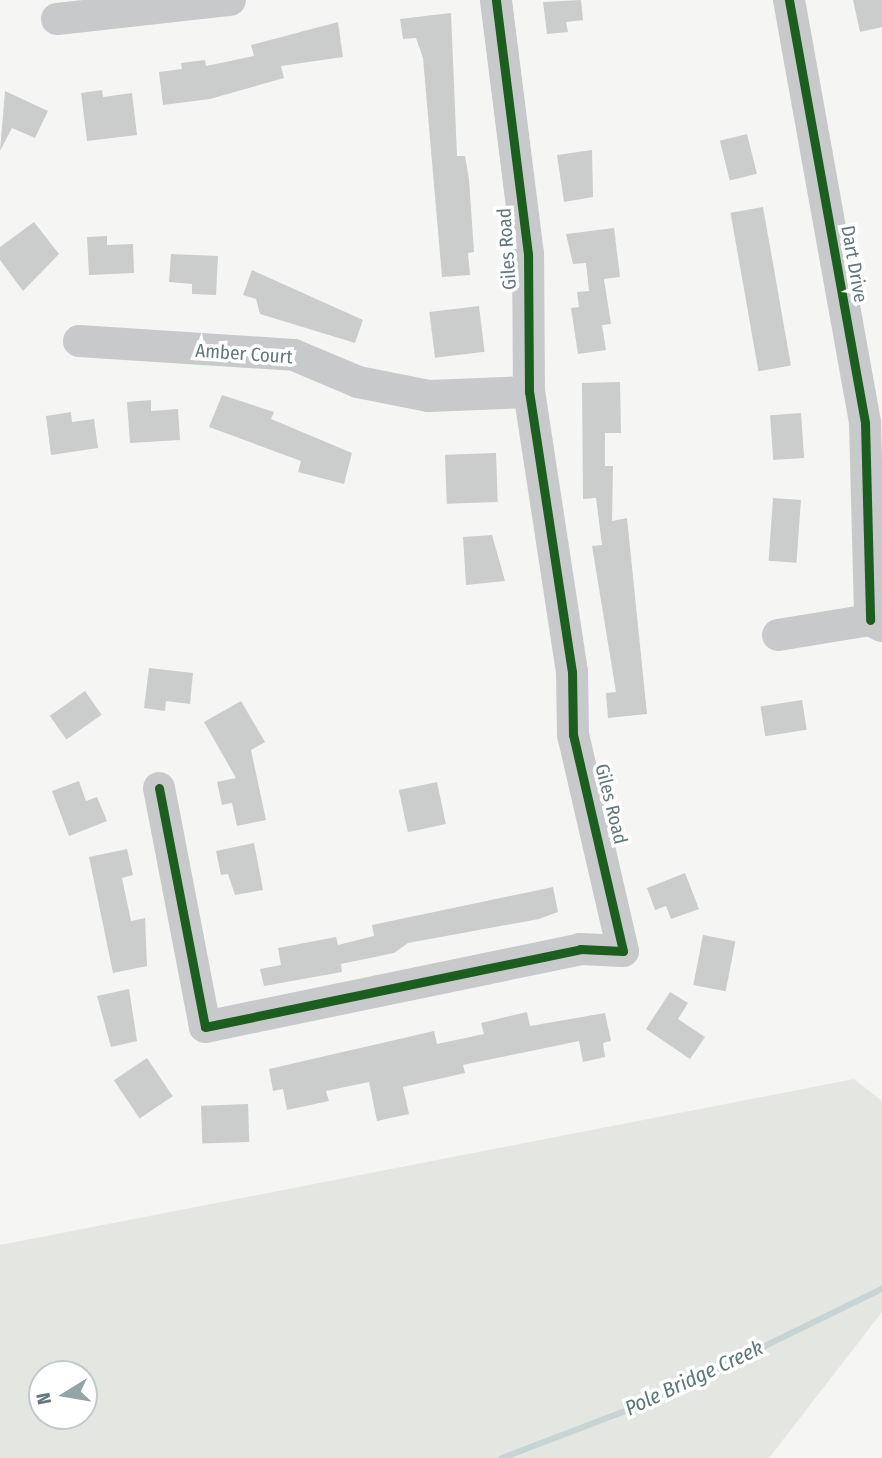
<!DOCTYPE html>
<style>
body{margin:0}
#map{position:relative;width:882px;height:1458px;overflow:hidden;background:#f5f5f4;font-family:"Fira Sans Condensed",sans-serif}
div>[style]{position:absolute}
.green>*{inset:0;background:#e4e7e1}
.stream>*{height:6px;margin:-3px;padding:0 3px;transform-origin:3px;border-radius:3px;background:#c8d3d4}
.building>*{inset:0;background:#cbcdcd;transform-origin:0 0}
.minor>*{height:32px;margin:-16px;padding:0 16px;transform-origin:16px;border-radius:16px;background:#c7c9ca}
.cycleway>*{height:9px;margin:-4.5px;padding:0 4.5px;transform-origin:4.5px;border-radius:4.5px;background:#1b5e20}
span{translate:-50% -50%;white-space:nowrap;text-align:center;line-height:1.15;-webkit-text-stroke:7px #fff;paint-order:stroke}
.street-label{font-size:19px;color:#62787d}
.water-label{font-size:21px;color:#5c7778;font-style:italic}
.north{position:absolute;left:28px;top:1360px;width:70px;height:70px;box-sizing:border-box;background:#fff;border:2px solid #c0c9cb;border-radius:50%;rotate:259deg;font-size:19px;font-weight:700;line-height:28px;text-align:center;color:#62787d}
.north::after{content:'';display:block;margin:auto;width:24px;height:32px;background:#95a4a7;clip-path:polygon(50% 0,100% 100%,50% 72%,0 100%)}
</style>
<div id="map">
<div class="green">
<i style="clip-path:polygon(evenodd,854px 1079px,882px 1101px,882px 1312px,769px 1458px,0 1458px,0 1245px,854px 1079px,42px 1374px,84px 1374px,84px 1416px,42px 1416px,42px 1374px)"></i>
</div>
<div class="stream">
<i style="left:502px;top:1458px;width:163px;rotate:-20.9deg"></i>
<i style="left:654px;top:1400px;width:254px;rotate:-26deg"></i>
</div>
<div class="building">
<i style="clip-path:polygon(581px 0,583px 20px,566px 22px,568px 32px,547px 34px,543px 2px)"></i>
<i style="clip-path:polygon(853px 0,882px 0,882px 27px,860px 32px)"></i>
<i style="clip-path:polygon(451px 13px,457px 156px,465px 156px,469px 179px,474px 252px,468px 253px,470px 275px,442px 277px,423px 58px,416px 38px,403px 39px,400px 19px)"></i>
<i style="clip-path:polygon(338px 22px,343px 57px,281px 66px,284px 78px,210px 99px,163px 105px,159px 72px,182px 69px,181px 63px,205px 60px,206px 66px,254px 56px,251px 45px)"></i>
<i style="clip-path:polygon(102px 90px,103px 97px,132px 93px,137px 135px,87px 141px,81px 93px)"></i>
<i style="clip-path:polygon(5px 91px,48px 111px,35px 138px,12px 128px,0 151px)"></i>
<i style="left:747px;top:134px;width:41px;height:28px;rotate:76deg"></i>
<i style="clip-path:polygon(592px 150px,593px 197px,564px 202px,557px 155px)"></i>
<i style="left:763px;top:207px;width:161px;height:33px;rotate:80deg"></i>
<i style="clip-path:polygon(34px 222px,59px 254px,23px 291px,0 260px,0 247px)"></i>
<i style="clip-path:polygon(614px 228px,620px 277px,604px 279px,611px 324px,602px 325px,606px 350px,578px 354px,571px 308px,579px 307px,577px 292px,589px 291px,586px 263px,573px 264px,566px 234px)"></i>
<i style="clip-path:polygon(107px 236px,107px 245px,133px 244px,134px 273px,89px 275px,87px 237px)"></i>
<i style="clip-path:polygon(171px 254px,218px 256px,216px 295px,192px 294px,192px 284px,169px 282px)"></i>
<i style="clip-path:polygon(252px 270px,363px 320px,355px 343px,260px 314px,256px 299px,243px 295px)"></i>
<i style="left:479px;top:306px;width:46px;height:50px;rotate:83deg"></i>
<i style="clip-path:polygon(620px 382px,621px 433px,605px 433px,605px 466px,613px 466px,612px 521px,627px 518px,647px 714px,608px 718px,606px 693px,616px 692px,592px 546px,602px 545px,596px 498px,583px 499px,582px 383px)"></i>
<i style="clip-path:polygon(222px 395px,274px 412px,271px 419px,352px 453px,344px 484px,298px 472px,301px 461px,209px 427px)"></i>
<i style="clip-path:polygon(151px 400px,151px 411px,178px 409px,180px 440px,130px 443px,127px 402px)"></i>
<i style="clip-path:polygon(71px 412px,72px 422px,94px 419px,98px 448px,51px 455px,46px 416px)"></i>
<i style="left:801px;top:413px;width:45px;height:31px;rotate:86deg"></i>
<i style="left:496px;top:453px;width:49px;height:51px;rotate:88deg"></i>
<i style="left:773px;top:498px;width:28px;height:63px;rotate:4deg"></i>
<i style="clip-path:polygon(492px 535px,505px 581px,466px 585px,463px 537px)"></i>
<i style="clip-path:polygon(149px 668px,193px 673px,190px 704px,166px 701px,165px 711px,144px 708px)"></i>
<i style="left:85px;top:691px;width:29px;height:43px;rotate:55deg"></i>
<i style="left:802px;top:700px;width:30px;height:42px;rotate:81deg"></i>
<i style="clip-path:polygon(241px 701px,265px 742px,251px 750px,266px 820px,237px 826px,232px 803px,222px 805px,217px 782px,236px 778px,204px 722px)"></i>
<i style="clip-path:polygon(79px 781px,86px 801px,97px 797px,107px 821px,69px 836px,52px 791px)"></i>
<i style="left:437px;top:782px;width:43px;height:39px;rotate:78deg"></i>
<i style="clip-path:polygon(254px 843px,263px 890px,235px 895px,228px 874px,221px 875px,216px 851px)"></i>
<i style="clip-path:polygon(127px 849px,133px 875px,122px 878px,131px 921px,145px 918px,147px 966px,113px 973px,89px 857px)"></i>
<i style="clip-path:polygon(685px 873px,699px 909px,671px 919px,666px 906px,655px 910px,647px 888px)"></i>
<i style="clip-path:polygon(553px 887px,558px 912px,539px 919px,408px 943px,394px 953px,341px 964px,342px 972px,264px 986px,260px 969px,281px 965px,278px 948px,336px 937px,338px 945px,374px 936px,372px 925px)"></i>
<i style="left:703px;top:935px;width:33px;height:51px;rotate:11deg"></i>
<i style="clip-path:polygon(129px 989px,137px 1041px,111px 1047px,97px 996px)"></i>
<i style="clip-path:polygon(670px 992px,688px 1003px,678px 1019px,705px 1037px,690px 1059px,646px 1029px)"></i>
<i style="clip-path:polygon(527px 1012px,530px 1026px,605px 1013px,611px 1041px,603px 1043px,605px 1057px,583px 1062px,579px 1041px,463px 1065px,465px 1073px,403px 1087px,409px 1114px,377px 1121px,369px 1082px,326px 1091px,329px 1101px,287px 1110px,283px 1089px,273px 1091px,269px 1069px,434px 1031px,437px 1044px,484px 1034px,481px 1023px)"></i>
<i style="left:147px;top:1058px;width:46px;height:40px;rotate:56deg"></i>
<i style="left:248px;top:1104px;width:38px;height:47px;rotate:88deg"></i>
</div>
<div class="minor">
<i style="left:789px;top:0;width:430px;rotate:79.8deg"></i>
<i style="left:865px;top:423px;width:197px;rotate:88.5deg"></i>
<i style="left:57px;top:19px;width:174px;rotate:-6.3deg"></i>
<i style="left:79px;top:341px;width:215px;rotate:3.7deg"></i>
<i style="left:294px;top:355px;width:69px;rotate:22.9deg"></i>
<i style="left:358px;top:382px;width:72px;rotate:11.2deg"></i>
<i style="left:429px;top:396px;width:100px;rotate:-2.3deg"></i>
<i style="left:778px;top:635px;width:93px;rotate:-9.3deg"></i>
<i style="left:870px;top:620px;width:13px;rotate:27deg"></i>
<i style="left:159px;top:788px;width:243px;rotate:79.1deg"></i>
<i style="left:205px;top:1027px;width:383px;rotate:-11.7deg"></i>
<i style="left:580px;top:949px;width:43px;rotate:2.7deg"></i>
<i style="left:623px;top:951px;width:222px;rotate:-103deg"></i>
<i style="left:573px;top:735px;width:63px;rotate:-90.9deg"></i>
<i style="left:572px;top:672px;width:283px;rotate:-98.7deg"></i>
<i style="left:529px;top:392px;width:138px;rotate:-90.4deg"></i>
<i style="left:528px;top:254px;width:256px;rotate:-97.2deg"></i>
</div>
<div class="cycleway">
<i style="left:789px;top:0;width:430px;rotate:79.8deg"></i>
<i style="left:865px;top:423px;width:197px;rotate:88.5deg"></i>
<i style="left:159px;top:788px;width:243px;rotate:79.1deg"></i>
<i style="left:205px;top:1027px;width:383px;rotate:-11.7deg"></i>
<i style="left:580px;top:949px;width:43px;rotate:2.7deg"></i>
<i style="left:623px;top:951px;width:222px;rotate:-103deg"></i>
<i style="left:573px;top:735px;width:63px;rotate:-90.9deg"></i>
<i style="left:572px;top:672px;width:283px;rotate:-98.7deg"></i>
<i style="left:529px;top:392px;width:138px;rotate:-90.4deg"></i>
<i style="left:528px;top:254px;width:256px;rotate:-97.2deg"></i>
</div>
<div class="street-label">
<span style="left:507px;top:249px;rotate:-94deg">Giles Road</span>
<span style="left:854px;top:264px;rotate:80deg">Dart Drive</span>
<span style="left:244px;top:354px;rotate:4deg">Amber Court</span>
<span style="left:611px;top:804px;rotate:76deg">Giles Road</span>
</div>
<div class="water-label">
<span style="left:694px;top:1378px;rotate:-25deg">Pole Bridge Creek</span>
</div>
<div class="north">N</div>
</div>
